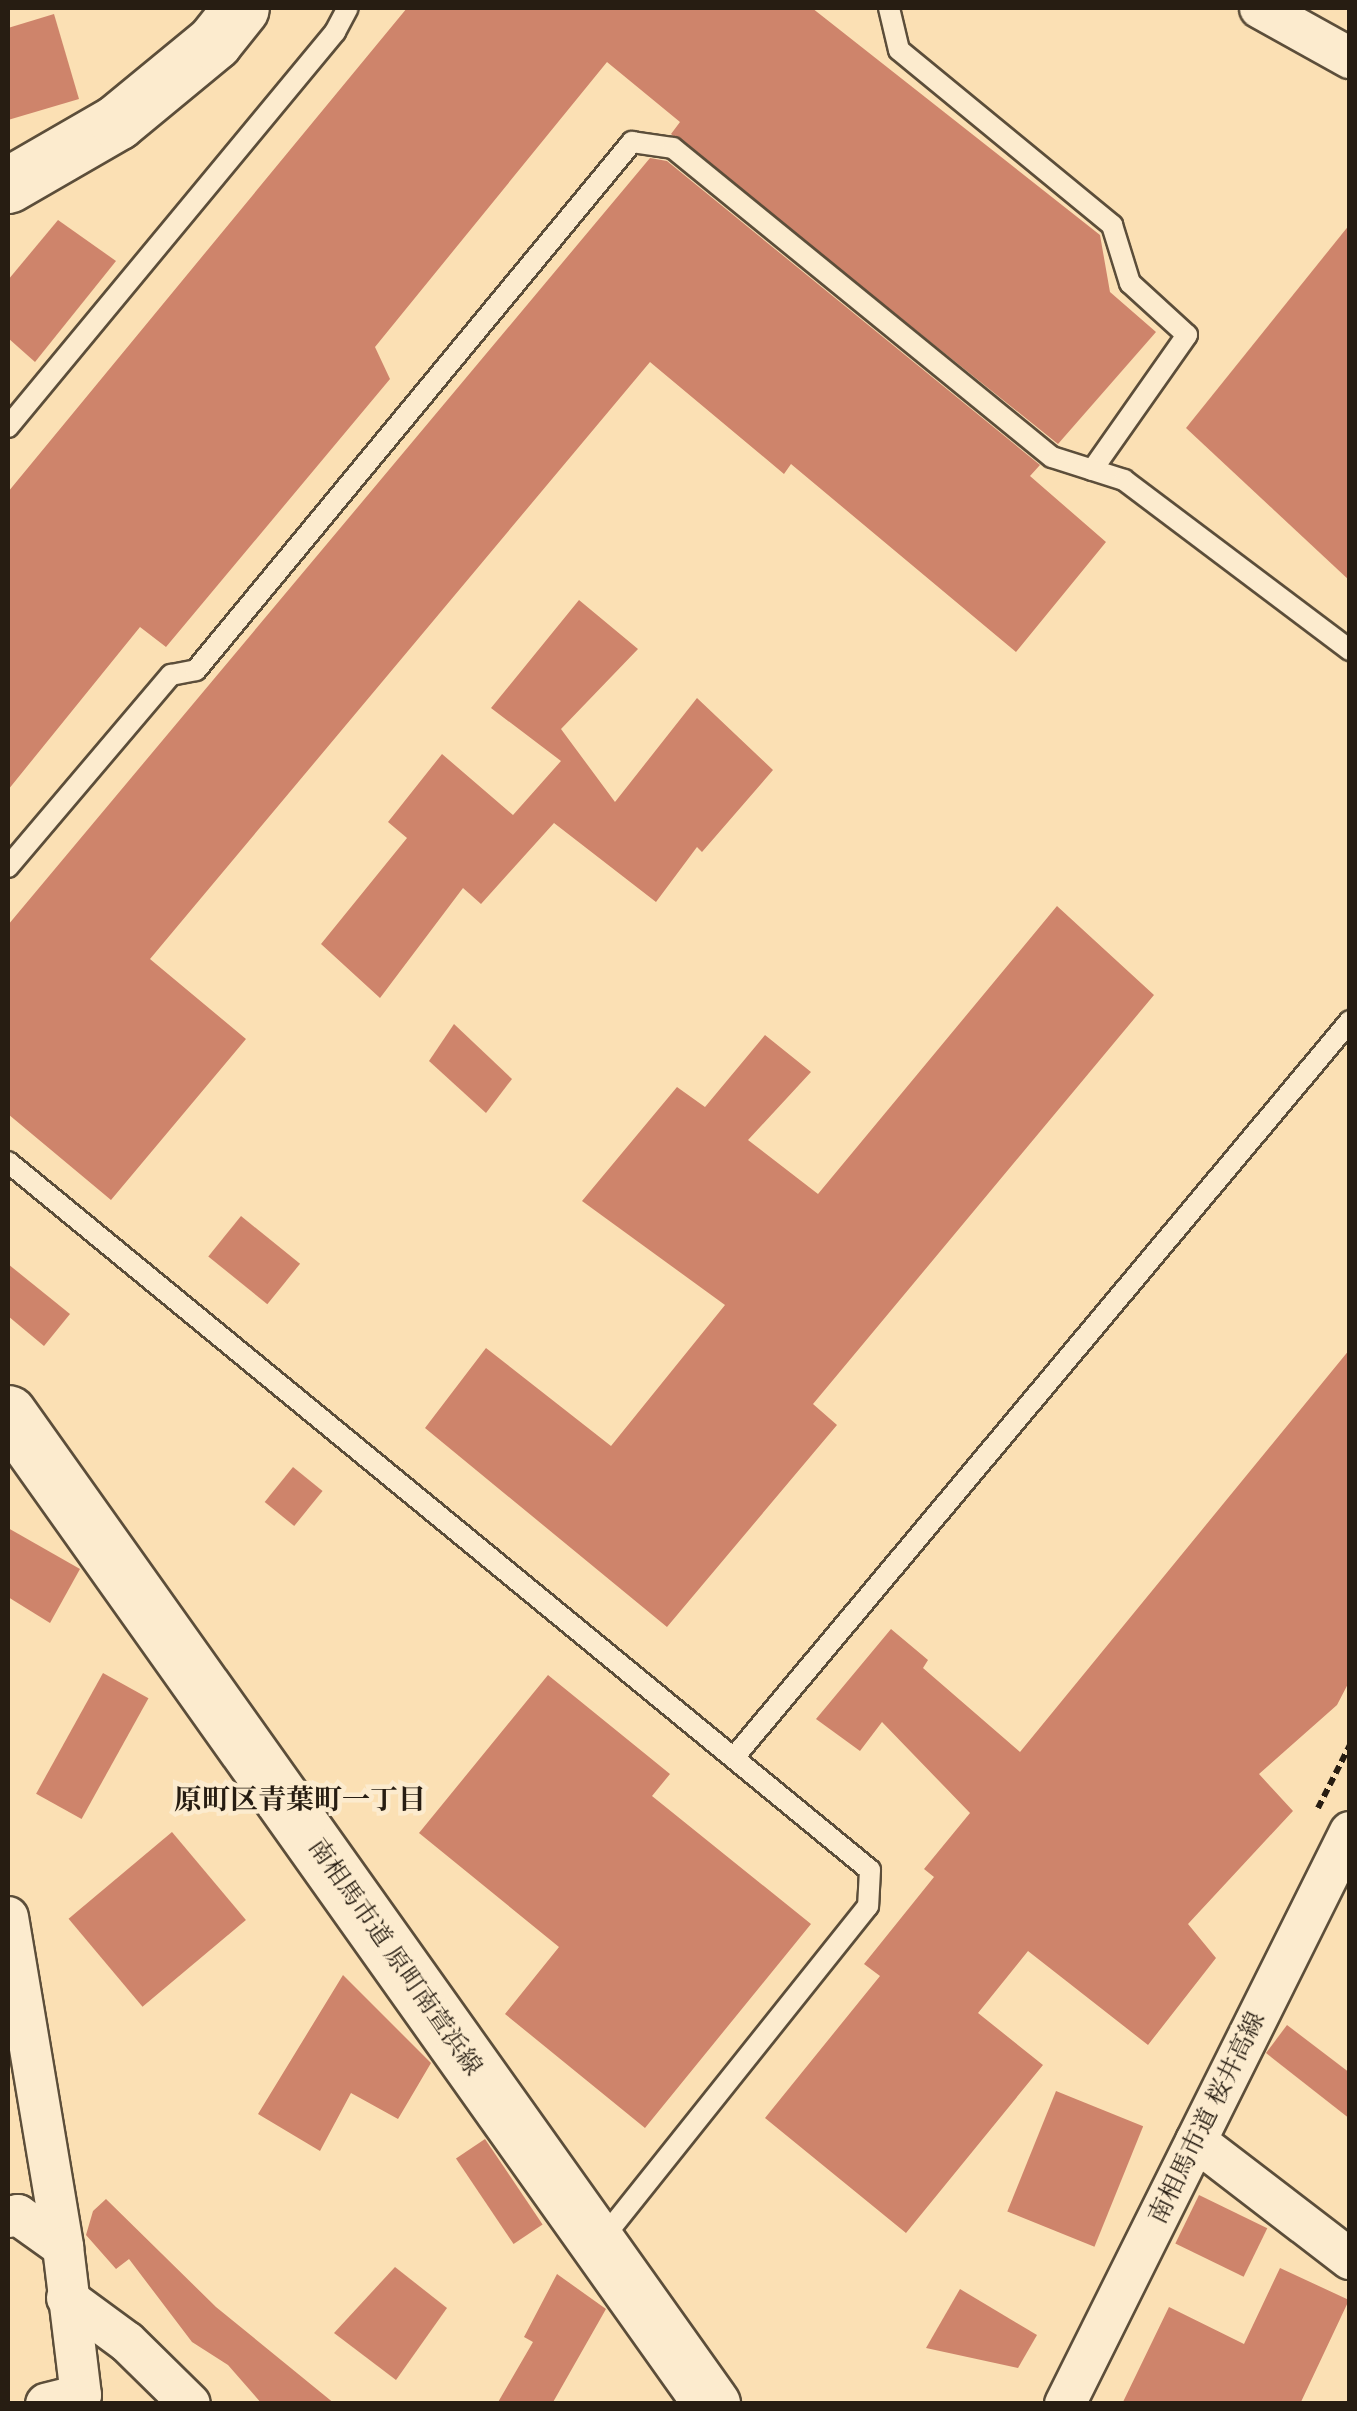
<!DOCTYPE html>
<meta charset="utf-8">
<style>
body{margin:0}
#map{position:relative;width:1357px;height:2411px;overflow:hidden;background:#fbe0b4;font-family:"Libre Caslon Text","Noto Serif JP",serif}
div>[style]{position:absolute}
.building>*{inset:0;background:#ce846b;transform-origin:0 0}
.path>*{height:6px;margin-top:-3px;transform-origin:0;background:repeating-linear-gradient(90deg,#271d12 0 8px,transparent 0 13px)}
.roads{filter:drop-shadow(2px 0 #5c4e3a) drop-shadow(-2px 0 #5c4e3a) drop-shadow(0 2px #5c4e3a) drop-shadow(0 -2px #5c4e3a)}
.lane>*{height:20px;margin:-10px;padding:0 10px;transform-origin:10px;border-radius:10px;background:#fcebce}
.street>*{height:40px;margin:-20px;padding:0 20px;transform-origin:20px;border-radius:20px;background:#fcebce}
.secondary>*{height:55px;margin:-27.5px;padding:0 27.5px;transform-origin:27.5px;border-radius:27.5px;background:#fcebce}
span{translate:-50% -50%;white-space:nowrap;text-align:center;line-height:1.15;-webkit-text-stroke:9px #fcebce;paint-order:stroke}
.street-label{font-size:25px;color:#271d12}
.neighbourhood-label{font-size:28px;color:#271d12;font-weight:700}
.frame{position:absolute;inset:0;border:10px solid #271d12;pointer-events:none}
</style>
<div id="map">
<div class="building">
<i style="clip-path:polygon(407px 8px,812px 8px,1100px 235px,1110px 292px,1156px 332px,1058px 444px,671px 134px,680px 122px,607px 62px,375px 347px,390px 379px,166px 647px,140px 627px,8px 790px,8px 492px)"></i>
<i style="clip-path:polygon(54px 14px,79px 99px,8px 120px,8px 28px)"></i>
<i style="clip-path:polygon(650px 158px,667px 161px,1040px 465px,1030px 476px,1106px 542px,1016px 652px,791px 464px,784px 474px,650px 362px,150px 959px,246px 1039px,111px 1200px,8px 1114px,8px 925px)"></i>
<i style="clip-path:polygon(58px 220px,116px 261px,35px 362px,8px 338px,8px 280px)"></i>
<i style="clip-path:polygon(1350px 224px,1350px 581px,1186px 428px)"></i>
<i style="clip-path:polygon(579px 600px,638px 649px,561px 729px,615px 802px,697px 698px,773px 770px,702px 852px,697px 847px,656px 902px,554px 823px,481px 904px,463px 888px,380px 998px,321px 944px,407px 838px,388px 822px,442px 754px,513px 815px,561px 761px,491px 708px)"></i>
<i style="clip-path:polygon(1057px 906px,1154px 995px,813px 1404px,837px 1425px,667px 1627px,425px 1428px,486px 1348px,611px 1446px,725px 1305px,582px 1201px,677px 1087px,705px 1107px,765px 1035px,811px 1072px,748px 1140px,818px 1194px)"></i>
<i style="clip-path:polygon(454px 1024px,512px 1079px,486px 1113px,429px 1061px)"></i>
<i style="left:241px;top:1216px;width:76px;height:52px;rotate:39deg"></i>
<i style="clip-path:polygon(8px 1264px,70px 1314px,44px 1346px,8px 1316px)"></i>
<i style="clip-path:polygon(1350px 1349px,1350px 1680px,1337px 1705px,1259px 1774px,1293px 1811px,1188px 1924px,1216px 1958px,1148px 2045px,1028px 1951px,978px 2013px,1043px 2065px,906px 2233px,765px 2118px,880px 1976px,864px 1964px,934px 1877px,924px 1869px,970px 1813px,882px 1722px,860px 1751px,816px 1719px,891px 1629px,928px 1660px,923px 1668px,1020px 1752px)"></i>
<i style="left:293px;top:1467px;width:38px;height:45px;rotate:39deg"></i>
<i style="clip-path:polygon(8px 1528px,80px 1569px,50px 1623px,8px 1597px)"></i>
<i style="left:103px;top:1673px;width:52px;height:138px;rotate:29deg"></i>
<i style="clip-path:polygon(548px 1675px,670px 1774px,652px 1796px,811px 1924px,645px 2128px,505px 2014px,559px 1947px,419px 1833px)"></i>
<i style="left:172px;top:1832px;width:115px;height:135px;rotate:50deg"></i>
<i style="clip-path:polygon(343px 1975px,431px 2063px,398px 2119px,351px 2093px,320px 2151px,258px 2114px)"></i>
<i style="clip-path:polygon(1287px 2025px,1350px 2073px,1350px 2119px,1266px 2053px)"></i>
<i style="left:1056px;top:2091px;width:94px;height:130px;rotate:22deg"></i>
<i style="left:485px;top:2139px;width:103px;height:35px;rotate:56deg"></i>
<i style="left:1199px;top:2195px;width:76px;height:54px;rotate:26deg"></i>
<i style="clip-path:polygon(106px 2199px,216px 2307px,335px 2404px,262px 2404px,228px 2365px,192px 2342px,129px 2259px,116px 2269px,86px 2235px,93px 2211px)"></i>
<i style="clip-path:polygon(395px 2267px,447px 2308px,396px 2380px,334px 2333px)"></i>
<i style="clip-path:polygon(1280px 2268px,1349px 2300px,1300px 2404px,1122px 2404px,1169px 2307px,1244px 2344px)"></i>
<i style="clip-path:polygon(557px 2274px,606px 2309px,552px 2404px,497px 2404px,533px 2342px,524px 2337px)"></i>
<i style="clip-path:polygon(960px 2289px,1037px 2335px,1018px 2368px,926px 2348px)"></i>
</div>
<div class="path">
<i style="left:1318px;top:1808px;width:71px;rotate:-63.1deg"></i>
</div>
<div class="roads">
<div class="lane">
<i style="left:889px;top:8px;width:43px;rotate:76.6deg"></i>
<i style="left:899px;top:50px;width:276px;rotate:39.4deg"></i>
<i style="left:1112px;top:225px;width:61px;rotate:72.8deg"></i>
<i style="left:1130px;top:283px;width:77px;rotate:42.4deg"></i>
<i style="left:1187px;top:335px;width:165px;rotate:125.1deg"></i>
<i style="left:8px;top:427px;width:513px;rotate:-50.38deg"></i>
<i style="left:335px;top:32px;width:27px;rotate:-62deg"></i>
<i style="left:8px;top:867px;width:252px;rotate:-49.7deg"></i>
<i style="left:171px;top:675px;width:25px;rotate:-11deg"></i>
<i style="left:196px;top:670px;width:685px;rotate:-50.45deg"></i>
<i style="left:632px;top:142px;width:41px;rotate:8.3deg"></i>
<i style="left:673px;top:148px;width:489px;rotate:39.2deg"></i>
<i style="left:1052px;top:457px;width:76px;rotate:17.7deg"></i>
<i style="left:1124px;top:480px;width:283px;rotate:37deg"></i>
<i style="left:8px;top:1162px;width:1115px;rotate:39.4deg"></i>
<i style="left:870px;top:1870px;width:36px;rotate:93deg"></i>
<i style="left:868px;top:1906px;width:430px;rotate:128.6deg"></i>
<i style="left:736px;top:1755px;width:957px;rotate:-50.09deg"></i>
</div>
<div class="street">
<i style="left:1260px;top:8px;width:103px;rotate:29.1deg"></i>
<i style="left:8px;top:1917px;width:335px;rotate:80.5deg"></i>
<i style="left:1196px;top:2141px;width:194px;rotate:37.5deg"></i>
<i style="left:8px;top:2217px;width:10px;rotate:-11deg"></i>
<i style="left:18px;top:2215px;width:55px;rotate:35.4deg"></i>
<i style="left:63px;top:2247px;width:149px;rotate:83.1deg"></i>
<i style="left:81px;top:2395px;width:36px;rotate:166deg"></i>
<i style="left:67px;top:2298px;width:74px;rotate:36.3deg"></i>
<i style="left:127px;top:2342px;width:88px;rotate:44.5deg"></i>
<i style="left:1065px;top:2404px;width:639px;rotate:-63.52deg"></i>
</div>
<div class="secondary">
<i style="left:8px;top:185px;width:126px;rotate:-30deg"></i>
<i style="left:117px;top:122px;width:126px;rotate:-39.5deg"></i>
<i style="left:214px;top:42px;width:43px;rotate:-51.5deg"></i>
<i style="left:8px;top:1413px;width:1216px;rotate:54.61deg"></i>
</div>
</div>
<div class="street-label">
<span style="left:395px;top:1957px;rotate:55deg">南相馬市道 原町南萱浜線</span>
<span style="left:1207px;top:2118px;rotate:-64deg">南相馬市道 桜井高線</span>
</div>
<div class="neighbourhood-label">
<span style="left:300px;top:1799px">原町区青葉町一丁目</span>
</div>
<div class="frame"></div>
</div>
